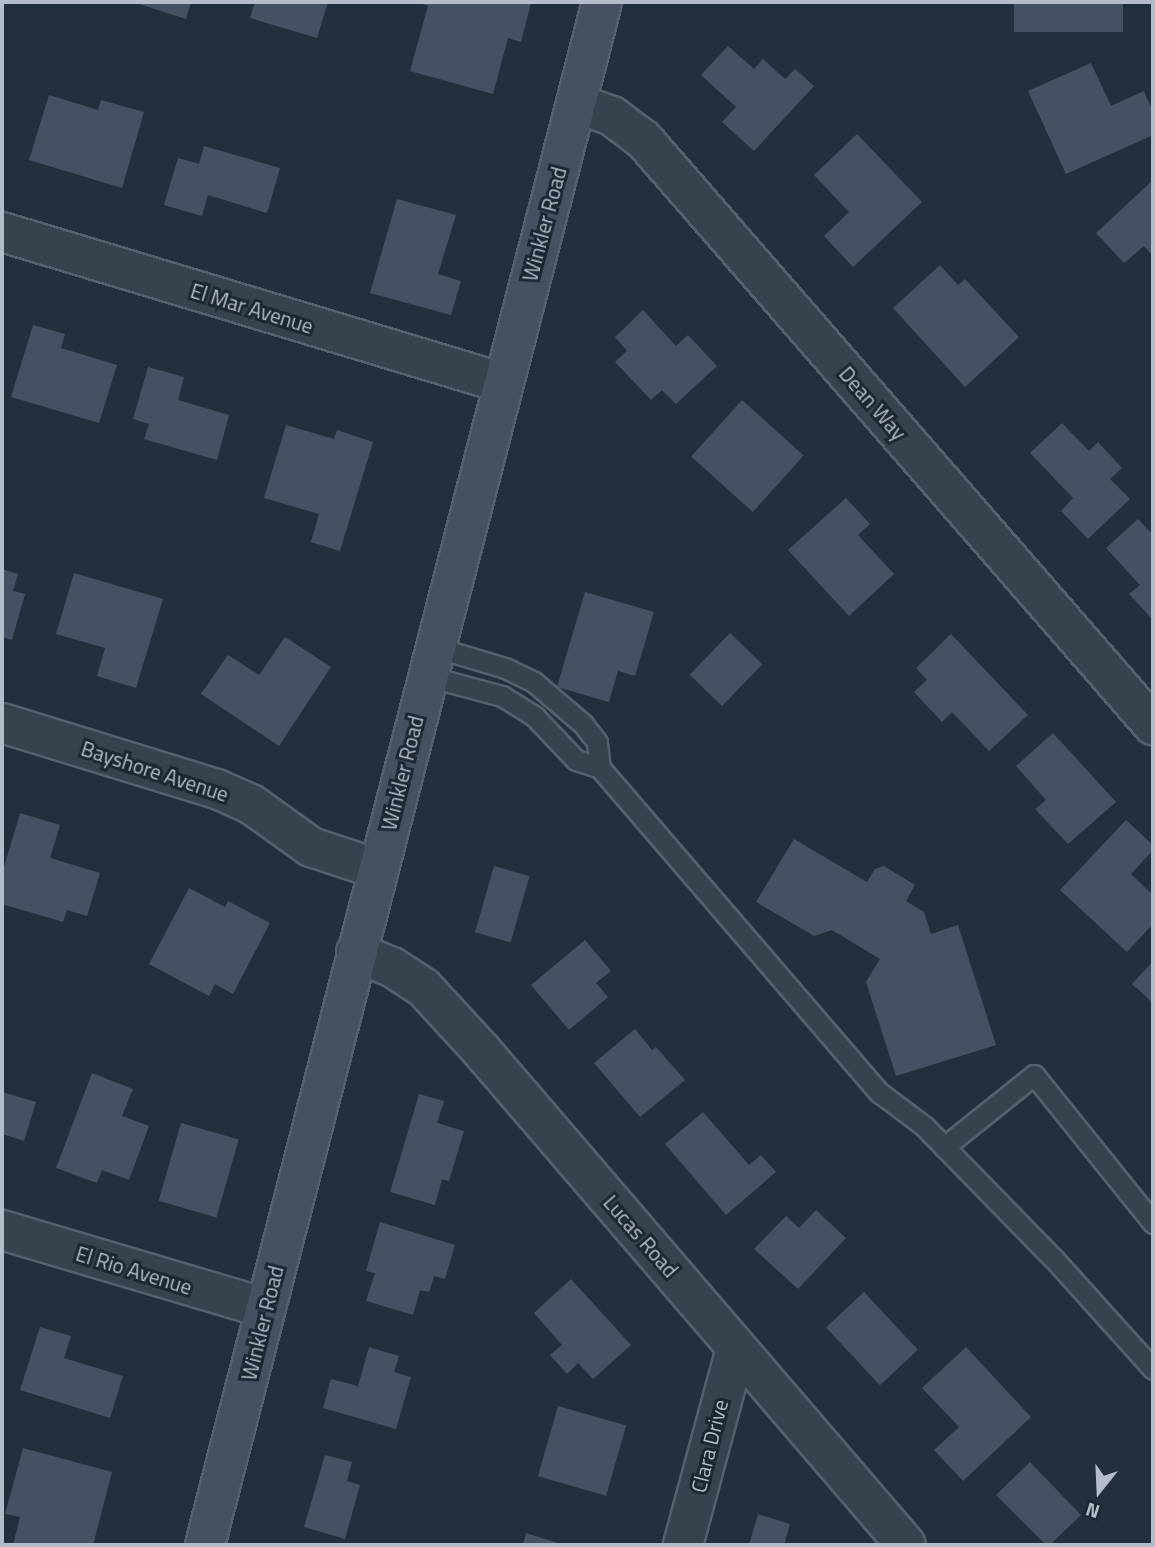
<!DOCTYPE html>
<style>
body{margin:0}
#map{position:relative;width:1155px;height:1547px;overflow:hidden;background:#242f3e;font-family:"Titillium Web",sans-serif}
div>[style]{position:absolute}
.building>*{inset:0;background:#455162;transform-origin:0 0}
.roads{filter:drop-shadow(2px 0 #565f6c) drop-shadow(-2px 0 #565f6c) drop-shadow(0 2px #565f6c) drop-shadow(0 -2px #565f6c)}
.lane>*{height:19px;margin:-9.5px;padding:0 9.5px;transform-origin:9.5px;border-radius:9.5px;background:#38414e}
.street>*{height:38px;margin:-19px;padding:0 19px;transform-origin:19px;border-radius:19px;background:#38414e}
.secondary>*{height:38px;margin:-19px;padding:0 19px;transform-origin:19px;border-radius:19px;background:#465061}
span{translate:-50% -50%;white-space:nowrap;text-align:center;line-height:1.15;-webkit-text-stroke:6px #1d2633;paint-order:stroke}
.street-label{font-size:21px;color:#b4bcc9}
.frame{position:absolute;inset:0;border:4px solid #b4bcc9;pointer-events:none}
.north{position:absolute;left:1064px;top:1456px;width:70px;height:70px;-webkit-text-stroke:5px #1d2633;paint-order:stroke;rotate:198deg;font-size:19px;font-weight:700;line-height:28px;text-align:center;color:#b4bcc9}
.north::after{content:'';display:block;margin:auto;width:24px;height:32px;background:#b4bcc9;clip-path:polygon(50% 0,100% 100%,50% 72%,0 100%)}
</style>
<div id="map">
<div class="building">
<i style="clip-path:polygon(133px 2px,191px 2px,186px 19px)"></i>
<i style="clip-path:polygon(255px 2px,328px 2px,317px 38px,250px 18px)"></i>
<i style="clip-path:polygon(417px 2px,531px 3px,521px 42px,508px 38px,493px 94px,410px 71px,428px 6px)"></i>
<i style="left:1014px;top:2px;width:109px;height:30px"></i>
<i style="clip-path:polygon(728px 46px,754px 69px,763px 59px,785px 79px,795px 69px,814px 86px,754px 151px,722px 122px,736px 107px,701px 75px)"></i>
<i style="clip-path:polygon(1091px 63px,1111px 106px,1144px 91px,1153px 112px,1153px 135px,1066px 174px,1028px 91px)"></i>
<i style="clip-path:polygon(49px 95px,98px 110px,101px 100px,144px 112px,122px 188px,29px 160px)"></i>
<i style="clip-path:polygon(857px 134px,922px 202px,853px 267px,824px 236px,849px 212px,814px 175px)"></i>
<i style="clip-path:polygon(204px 146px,280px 168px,267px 213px,208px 195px,202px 216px,164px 205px,178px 158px,199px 164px)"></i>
<i style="clip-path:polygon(1153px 180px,1153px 256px,1144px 246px,1124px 263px,1096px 233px)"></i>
<i style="clip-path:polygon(397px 199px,456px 215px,438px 274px,461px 281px,451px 315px,370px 293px)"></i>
<i style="clip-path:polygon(940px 265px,958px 285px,965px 279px,1019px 337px,965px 387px,893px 308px)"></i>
<i style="clip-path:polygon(643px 310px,676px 346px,688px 335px,717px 366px,676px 404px,662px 390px,651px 400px,615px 362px,627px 351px,615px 337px)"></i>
<i style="clip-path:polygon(33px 325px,65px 334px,61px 348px,117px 365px,99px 423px,11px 397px)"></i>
<i style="clip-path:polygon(148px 367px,184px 377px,178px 400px,229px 415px,217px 460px,144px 439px,149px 424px,133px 419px)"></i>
<i style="left:742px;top:400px;width:83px;height:76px;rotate:42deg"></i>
<i style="clip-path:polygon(1062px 423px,1089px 451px,1098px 442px,1122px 468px,1110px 479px,1130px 499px,1088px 539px,1061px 511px,1073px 498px,1030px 453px)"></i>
<i style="clip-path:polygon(286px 425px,334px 439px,337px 430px,373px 442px,340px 551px,311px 542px,319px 514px,264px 498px)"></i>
<i style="clip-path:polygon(846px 498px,870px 524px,858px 535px,894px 574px,849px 616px,788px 550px)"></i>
<i style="clip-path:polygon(1138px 519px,1153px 535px,1153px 620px,1129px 594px,1140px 585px,1106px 548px)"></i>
<i style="clip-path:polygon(2px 569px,18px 574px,13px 591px,25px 594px,12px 640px,2px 637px)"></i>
<i style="clip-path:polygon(74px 573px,163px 599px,136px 688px,97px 676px,105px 648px,56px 634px)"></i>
<i style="clip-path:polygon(585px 592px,654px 612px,635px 676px,618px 671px,609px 702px,557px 687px)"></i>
<i style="left:730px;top:633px;width:45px;height:58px;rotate:44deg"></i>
<i style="clip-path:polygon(951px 634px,1028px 715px,989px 751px,952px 712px,942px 722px,914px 692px,927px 680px,916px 668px)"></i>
<i style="clip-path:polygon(285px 637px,331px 667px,279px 746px,201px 694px,228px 655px,259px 675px)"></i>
<i style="clip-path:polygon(1053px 733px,1116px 802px,1068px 844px,1035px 809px,1046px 800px,1016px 766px)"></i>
<i style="clip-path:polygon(20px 813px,60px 825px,50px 858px,100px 873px,87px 916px,67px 910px,63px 922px,2px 904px,2px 874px)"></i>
<i style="clip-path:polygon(1126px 820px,1153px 845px,1153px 850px,1131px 874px,1153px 895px,1153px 924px,1127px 952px,1060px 890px)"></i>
<i style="clip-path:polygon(794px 839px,867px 882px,875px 869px,884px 866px,915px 885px,906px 901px,924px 912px,931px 934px,958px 925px,996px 1045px,896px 1076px,866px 982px,880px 959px,832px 930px,814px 936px,756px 902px)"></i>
<i style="left:494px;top:866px;width:37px;height:69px;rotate:16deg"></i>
<i style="clip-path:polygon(189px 888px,225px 907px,228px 901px,270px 923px,233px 994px,215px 984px,209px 996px,149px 964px)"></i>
<i style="clip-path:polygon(585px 940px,611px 971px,596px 983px,608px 997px,569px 1030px,531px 985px)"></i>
<i style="clip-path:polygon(1153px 961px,1153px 1003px,1132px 984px)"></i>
<i style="clip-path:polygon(635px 1029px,652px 1050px,656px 1047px,685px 1080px,640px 1117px,594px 1063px)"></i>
<i style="clip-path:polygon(92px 1073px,133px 1089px,122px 1116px,149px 1126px,129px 1180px,102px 1170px,97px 1183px,56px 1168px)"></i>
<i style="clip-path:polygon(2px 1092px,36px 1102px,24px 1141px,2px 1134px)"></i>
<i style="clip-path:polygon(419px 1094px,444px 1101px,437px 1123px,464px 1131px,449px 1181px,442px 1179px,435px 1205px,390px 1192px)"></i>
<i style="clip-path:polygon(703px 1112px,749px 1165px,761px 1155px,776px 1172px,726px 1215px,665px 1144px)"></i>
<i style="left:181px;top:1123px;width:60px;height:81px;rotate:16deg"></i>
<i style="clip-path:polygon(816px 1210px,846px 1238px,798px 1289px,754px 1249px,786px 1216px,799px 1228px)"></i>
<i style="clip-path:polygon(380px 1222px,455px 1245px,445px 1279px,434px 1276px,429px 1292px,420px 1290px,413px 1315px,366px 1301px,375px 1273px,366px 1271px)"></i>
<i style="clip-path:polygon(571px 1279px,631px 1345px,593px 1379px,578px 1363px,567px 1374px,550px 1355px,562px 1345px,534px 1313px)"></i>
<i style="left:864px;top:1292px;width:79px;height:52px;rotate:47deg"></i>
<i style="clip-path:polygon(40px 1327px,71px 1336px,64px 1358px,123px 1376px,110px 1418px,20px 1390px)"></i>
<i style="clip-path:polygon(369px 1347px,399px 1356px,394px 1372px,411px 1377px,396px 1429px,323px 1408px,331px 1379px,358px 1386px)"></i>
<i style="clip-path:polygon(966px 1347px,1031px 1417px,963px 1481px,934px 1450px,959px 1427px,922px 1388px)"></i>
<i style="left:558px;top:1406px;width:71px;height:73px;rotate:16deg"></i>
<i style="clip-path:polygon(23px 1448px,112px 1472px,93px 1545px,13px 1545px,20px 1517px,5px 1514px)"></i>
<i style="clip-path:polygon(325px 1455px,352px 1462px,347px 1481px,360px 1485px,345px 1539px,304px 1527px)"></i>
<i style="clip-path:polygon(1030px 1462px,1081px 1515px,1050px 1545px,1046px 1545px,996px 1495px)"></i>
<i style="clip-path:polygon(758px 1514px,790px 1524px,784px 1545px,749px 1545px)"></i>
<i style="clip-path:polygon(526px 1533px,564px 1545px,523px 1545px)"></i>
</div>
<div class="roads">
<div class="lane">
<i style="left:427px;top:676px;width:78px;rotate:14.9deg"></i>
<i style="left:502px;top:696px;width:39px;rotate:32deg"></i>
<i style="left:535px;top:717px;width:59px;rotate:46.4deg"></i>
<i style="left:576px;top:760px;width:25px;rotate:18deg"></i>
<i style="left:600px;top:768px;width:26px;rotate:-97deg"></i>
<i style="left:597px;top:742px;width:23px;rotate:-128deg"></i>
<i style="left:583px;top:724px;width:65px;rotate:-139.4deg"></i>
<i style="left:534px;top:682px;width:32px;rotate:-154deg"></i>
<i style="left:505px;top:668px;width:73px;rotate:-163.3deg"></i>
<i style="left:600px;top:768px;width:429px;rotate:49.3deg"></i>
<i style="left:880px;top:1093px;width:55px;rotate:36.9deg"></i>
<i style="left:924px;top:1126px;width:186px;rotate:45.7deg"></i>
<i style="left:1054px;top:1259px;width:148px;rotate:48deg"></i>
<i style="left:944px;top:1147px;width:115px;rotate:-38.7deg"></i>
<i style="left:1034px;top:1075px;width:190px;rotate:51.2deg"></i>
</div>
<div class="street">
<i style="left:576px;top:103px;width:38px;rotate:20deg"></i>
<i style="left:612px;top:116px;width:39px;rotate:37deg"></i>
<i style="left:643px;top:139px;width:777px;rotate:48.97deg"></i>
<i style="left:2px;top:232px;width:523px;rotate:16.77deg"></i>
<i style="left:2px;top:723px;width:225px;rotate:17.1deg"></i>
<i style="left:217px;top:789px;width:37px;rotate:24deg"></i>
<i style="left:251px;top:804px;width:74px;rotate:35.6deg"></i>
<i style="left:311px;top:847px;width:71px;rotate:18.2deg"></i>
<i style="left:356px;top:952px;width:39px;rotate:23deg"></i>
<i style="left:392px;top:967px;width:38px;rotate:33deg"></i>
<i style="left:424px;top:988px;width:84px;rotate:47.4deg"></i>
<i style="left:481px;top:1050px;width:652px;rotate:49.35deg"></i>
<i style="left:2px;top:1230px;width:275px;rotate:16.5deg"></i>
<i style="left:683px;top:1545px;width:204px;rotate:-74.9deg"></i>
</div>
<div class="secondary">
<i style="left:205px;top:1545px;width:1593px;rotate:-75.57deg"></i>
</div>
</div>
<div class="street-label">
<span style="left:544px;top:224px;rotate:-75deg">Winkler Road</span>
<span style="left:252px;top:308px;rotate:17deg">El Mar Avenue</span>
<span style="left:873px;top:403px;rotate:49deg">Dean Way</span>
<span style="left:155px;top:771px;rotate:18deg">Bayshore Avenue</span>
<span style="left:402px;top:773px;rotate:-76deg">Winkler Road</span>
<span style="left:641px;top:1236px;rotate:49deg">Lucas Road</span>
<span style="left:134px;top:1270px;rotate:17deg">El Rio Avenue</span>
<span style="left:262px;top:1323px;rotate:-76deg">Winkler Road</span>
<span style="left:709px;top:1446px;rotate:-76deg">Clara Drive</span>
</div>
<div class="frame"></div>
<div class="north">N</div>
</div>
